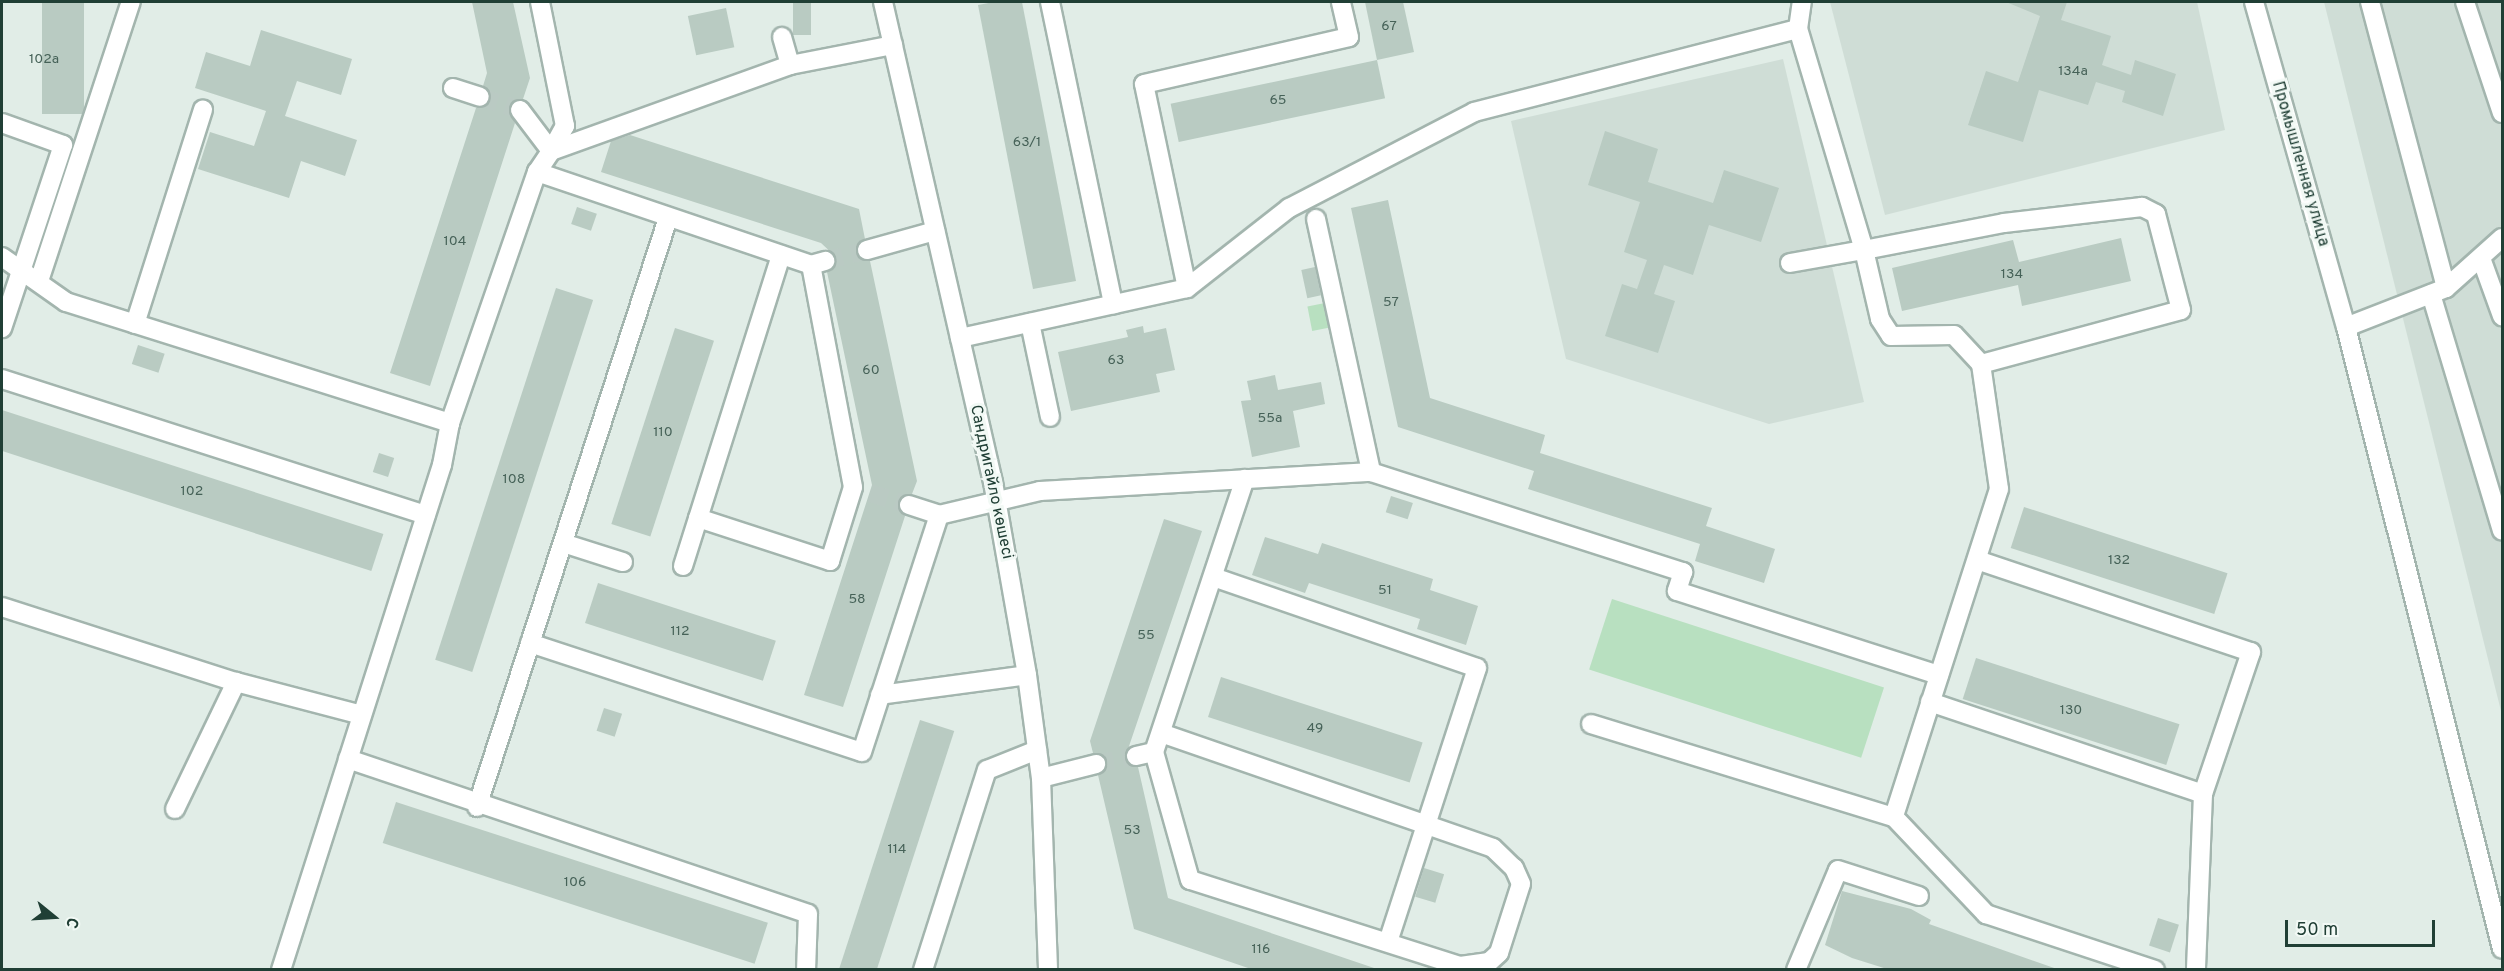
<!DOCTYPE html>
<meta charset="utf-8">
<style>
body{margin:0}
#map{position:relative;width:2504px;height:971px;overflow:hidden;background:#e1ede7;font-family:Overpass,sans-serif}
div>[style]{position:absolute}
.built>*{inset:0;background:#cfddd6}
.green>*{inset:0;background:#b8e0c0;transform-origin:0 0}
.building>*{inset:0;background:#b9cbc2;transform-origin:0 0}
.minor-tunnel>*{height:18px;margin-top:-9px;transform-origin:0;background:repeating-linear-gradient(90deg,#bacac3 0 18px,transparent 0 27px)}
.roads{filter:drop-shadow(2px 0 #a3b5ae) drop-shadow(-2px 0 #a3b5ae) drop-shadow(0 2px #a3b5ae) drop-shadow(0 -2px #a3b5ae)}
.minor>*{height:18px;margin:-9px;padding:0 9px;transform-origin:9px;border-radius:9px;background:#fff}
span{translate:-50% -50%;white-space:nowrap;text-align:center;line-height:1.15;-webkit-text-stroke:6px #f2f9f5;paint-order:stroke}
.number-label{font-size:14px;color:#466258}
.number-label span{-webkit-text-stroke-width:0}
.street-label{font-size:16px;color:#203f35}
.frame{position:absolute;inset:0;border:3px solid #203f35;pointer-events:none}
.north{position:absolute;left:24px;top:887px;width:60px;height:60px;-webkit-text-stroke:4px #f2f9f5;paint-order:stroke;rotate:108deg;font-size:16px;font-weight:700;line-height:24px;text-align:center;color:#203f35}
.north::after{content:'';display:block;margin:auto;width:21px;height:27px;background:#203f35;clip-path:polygon(50% 0,100% 100%,50% 72%,0 100%)}
.scale{position:absolute;left:2285px;top:920px;width:150px;height:27px;box-sizing:border-box;border:3px solid #203f35;border-top:0;padding-left:8px;font-size:18px;line-height:21px;white-space:nowrap;color:#203f35;-webkit-text-stroke:4px #f2f9f5;paint-order:stroke}
</style>
<div id="map">
<div class="built">
<i style="clip-path:polygon(1830px 2px,2197px 2px,2225px 130px,1885px 215px)"></i>
<i style="clip-path:polygon(2324px 2px,2502px 2px,2502px 715px)"></i>
<i style="clip-path:polygon(1783px 59px,1864px 402px,1769px 424px,1566px 359px,1511px 121px)"></i>
</div>
<div class="green">
<i style="left:1330px;top:302px;width:25px;height:23px;rotate:79deg"></i>
<i style="left:1612px;top:599px;width:286px;height:74px;rotate:18deg"></i>
</div>
<div class="building">
<i style="left:42px;top:2px;width:42px;height:112px"></i>
<i style="clip-path:polygon(472px 2px,513px 2px,530px 78px,523px 99px,509px 106px,515px 123px,430px 386px,390px 373px,476px 108px,491px 100px,483px 86px,487px 73px)"></i>
<i style="left:793px;top:2px;width:18px;height:33px"></i>
<i style="clip-path:polygon(994px 2px,1022px 2px,1076px 281px,1033px 289px,978px 5px)"></i>
<i style="clip-path:polygon(1365px 2px,1403px 2px,1414px 52px,1377px 60px)"></i>
<i style="clip-path:polygon(2006px 2px,2067px 2px,2061px 20px,2111px 36px,2102px 65px,2131px 75px,2135px 60px,2176px 74px,2163px 116px,2122px 102px,2125px 91px,2096px 82px,2088px 105px,2039px 90px,2023px 142px,1968px 125px,1986px 71px,2018px 82px,2040px 16px)"></i>
<i style="left:726px;top:8px;width:40px;height:39px;rotate:78deg"></i>
<i style="clip-path:polygon(261px 30px,352px 59px,341px 95px,297px 81px,285px 116px,357px 140px,345px 176px,301px 161px,289px 198px,198px 169px,210px 132px,254px 146px,266px 111px,195px 88px,206px 52px,250px 66px)"></i>
<i style="left:1377px;top:60px;width:39px;height:211px;rotate:78deg"></i>
<i style="clip-path:polygon(1605px 131px,1658px 149px,1648px 182px,1713px 203px,1724px 170px,1779px 188px,1761px 242px,1709px 225px,1693px 275px,1664px 265px,1654px 294px,1675px 301px,1658px 353px,1605px 336px,1622px 284px,1637px 289px,1647px 260px,1624px 252px,1640px 202px,1588px 185px)"></i>
<i style="clip-path:polygon(630px 135px,859px 209px,865px 239px,856px 252px,870px 261px,917px 481px,912px 494px,898px 502px,905px 516px,843px 707px,804px 695px,872px 485px,827px 272px,836px 257px,821px 243px,601px 172px,611px 141px)"></i>
<i style="clip-path:polygon(1388px 200px,1430px 398px,1545px 435px,1540px 453px,1712px 508px,1706px 526px,1775px 549px,1764px 583px,1695px 561px,1700px 544px,1528px 489px,1534px 471px,1398px 427px,1351px 208px)"></i>
<i style="left:577px;top:207px;width:21px;height:18px;rotate:19deg"></i>
<i style="clip-path:polygon(2121px 238px,2131px 281px,2022px 306px,2018px 285px,1902px 311px,1892px 268px,2013px 240px,2019px 262px)"></i>
<i style="left:1315px;top:267px;width:29px;height:14px;rotate:78deg"></i>
<i style="left:556px;top:288px;width:39px;height:391px;rotate:18deg"></i>
<i style="clip-path:polygon(1143px 326px,1144px 333px,1166px 328px,1175px 370px,1156px 374px,1160px 392px,1071px 411px,1058px 352px,1128px 337px,1126px 330px)"></i>
<i style="left:675px;top:328px;width:41px;height:206px;rotate:18deg"></i>
<i style="left:138px;top:345px;width:28px;height:20px;rotate:18deg"></i>
<i style="clip-path:polygon(1275px 375px,1278px 390px,1321px 382px,1325px 404px,1293px 411px,1300px 447px,1252px 457px,1241px 401px,1251px 400px,1247px 381px)"></i>
<i style="left:2px;top:410px;width:401px;height:39px;rotate:18deg"></i>
<i style="left:379px;top:453px;width:16px;height:20px;rotate:18deg"></i>
<i style="left:1391px;top:496px;width:23px;height:17px;rotate:18deg"></i>
<i style="left:2024px;top:507px;width:214px;height:43px;rotate:18deg"></i>
<i style="clip-path:polygon(1164px 519px,1202px 531px,1125px 758px,1138px 767px,1168px 898px,1377px 969px,1251px 969px,1134px 929px,1098px 775px,1107px 762px,1093px 753px,1090px 741px)"></i>
<i style="clip-path:polygon(1265px 537px,1318px 554px,1322px 543px,1433px 579px,1430px 590px,1478px 606px,1466px 645px,1417px 629px,1420px 619px,1309px 583px,1305px 593px,1252px 575px)"></i>
<i style="left:598px;top:583px;width:187px;height:42px;rotate:18deg"></i>
<i style="left:1976px;top:658px;width:214px;height:43px;rotate:18deg"></i>
<i style="left:1221px;top:677px;width:212px;height:42px;rotate:18deg"></i>
<i style="left:604px;top:708px;width:19px;height:24px;rotate:18deg"></i>
<i style="left:920px;top:720px;width:36px;height:262px;rotate:18deg"></i>
<i style="left:396px;top:802px;width:391px;height:43px;rotate:18deg"></i>
<i style="left:1424px;top:868px;width:21px;height:30px;rotate:17deg"></i>
<i style="clip-path:polygon(1842px 891px,1911px 909px,1931px 920px,1929px 924px,2057px 969px,1887px 969px,1852px 958px,1825px 945px)"></i>
<i style="left:2158px;top:918px;width:22px;height:29px;rotate:18deg"></i>
</div>
<div class="minor-tunnel">
<i style="left:480px;top:97px;width:42px;rotate:18deg"></i>
<i style="left:825px;top:261px;width:43px;rotate:-14.7deg"></i>
<i style="left:870px;top:493px;width:41px;rotate:17.1deg"></i>
<i style="left:1096px;top:764px;width:41px;rotate:-11.3deg"></i>
</div>
<div class="roads">
<div class="minor">
<i style="left:883px;top:2px;width:492px;rotate:77.1deg"></i>
<i style="left:993px;top:482px;width:196px;rotate:80deg"></i>
<i style="left:1027px;top:675px;width:104px;rotate:82.3deg"></i>
<i style="left:1041px;top:778px;width:192px;rotate:87.9deg"></i>
<i style="left:1050px;top:2px;width:309px;rotate:78.2deg"></i>
<i style="left:2254px;top:2px;width:338px;rotate:74.2deg"></i>
<i style="left:2346px;top:327px;width:641px;rotate:75.92deg"></i>
<i style="left:2370px;top:2px;width:296px;rotate:75.1deg"></i>
<i style="left:2465px;top:2px;width:117px;rotate:71.6deg"></i>
<i style="left:782px;top:37px;width:29px;rotate:74deg"></i>
<i style="left:453px;top:88px;width:28px;rotate:18deg"></i>
<i style="left:520px;top:110px;width:51px;rotate:52.9deg"></i>
<i style="left:551px;top:151px;width:29px;rotate:-61deg"></i>
<i style="left:565px;top:126px;width:126px;rotate:-101.4deg"></i>
<i style="left:2px;top:123px;width:65px;rotate:19.8deg"></i>
<i style="left:63px;top:145px;width:193px;rotate:108.4deg"></i>
<i style="left:537px;top:172px;width:289px;rotate:18.7deg"></i>
<i style="left:811px;top:265px;width:15px;rotate:-16deg"></i>
<i style="left:1316px;top:219px;width:259px;rotate:77.7deg"></i>
<i style="left:867px;top:250px;width:71px;rotate:-15.6deg"></i>
<i style="left:2px;top:257px;width:78px;rotate:35.1deg"></i>
<i style="left:66px;top:302px;width:403px;rotate:17.5deg"></i>
<i style="left:2481px;top:258px;width:62px;rotate:70.1deg"></i>
<i style="left:1790px;top:263px;width:75px;rotate:-10deg"></i>
<i style="left:1864px;top:250px;width:231px;rotate:-106.6deg"></i>
<i style="left:39px;top:281px;width:294px;rotate:-71.8deg"></i>
<i style="left:1187px;top:288px;width:130px;rotate:-38.1deg"></i>
<i style="left:1289px;top:208px;width:208px;rotate:-27.4deg"></i>
<i style="left:1474px;top:112px;width:334px;rotate:-14.4deg"></i>
<i style="left:1798px;top:29px;width:27px;rotate:-82deg"></i>
<i style="left:2431px;top:294px;width:247px;rotate:73.3deg"></i>
<i style="left:1030px;top:323px;width:96px;rotate:78deg"></i>
<i style="left:135px;top:324px;width:225px;rotate:-72.4deg"></i>
<i style="left:2346px;top:327px;width:107px;rotate:-21.3deg"></i>
<i style="left:2446px;top:288px;width:75px;rotate:-41.8deg"></i>
<i style="left:960px;top:338px;width:232px;rotate:-12.4deg"></i>
<i style="left:1187px;top:288px;width:208px;rotate:-101.9deg"></i>
<i style="left:1144px;top:84px;width:210px;rotate:-12.9deg"></i>
<i style="left:1349px;top:37px;width:36px;rotate:-103deg"></i>
<i style="left:1981px;top:364px;width:207px;rotate:-15.1deg"></i>
<i style="left:2181px;top:310px;width:99px;rotate:-104.6deg"></i>
<i style="left:2156px;top:214px;width:16px;rotate:-153deg"></i>
<i style="left:2142px;top:207px;width:139px;rotate:173.4deg"></i>
<i style="left:2004px;top:223px;width:143px;rotate:169.1deg"></i>
<i style="left:1864px;top:250px;width:71px;rotate:76.9deg"></i>
<i style="left:1880px;top:319px;width:20px;rotate:57deg"></i>
<i style="left:1891px;top:336px;width:63px;rotate:-0.9deg"></i>
<i style="left:1954px;top:335px;width:40px;rotate:47deg"></i>
<i style="left:1981px;top:364px;width:126px;rotate:81.8deg"></i>
<i style="left:1999px;top:489px;width:344px;rotate:107.8deg"></i>
<i style="left:1894px;top:817px;width:134px;rotate:46.5deg"></i>
<i style="left:1986px;top:914px;width:178px;rotate:18.3deg"></i>
<i style="left:2px;top:379px;width:445px;rotate:17.8deg"></i>
<i style="left:909px;top:505px;width:32px;rotate:18deg"></i>
<i style="left:698px;top:518px;width:139px;rotate:18deg"></i>
<i style="left:830px;top:561px;width:77px;rotate:-72.7deg"></i>
<i style="left:853px;top:487px;width:226px;rotate:-100.7deg"></i>
<i style="left:563px;top:543px;width:63px;rotate:17.6deg"></i>
<i style="left:1977px;top:560px;width:289px;rotate:18.6deg"></i>
<i style="left:2251px;top:652px;width:150px;rotate:108.7deg"></i>
<i style="left:2203px;top:794px;width:176px;rotate:92.3deg"></i>
<i style="left:683px;top:566px;width:326px;rotate:-72.5deg"></i>
<i style="left:1213px;top:577px;width:279px;rotate:19deg"></i>
<i style="left:1477px;top:668px;width:288px;rotate:108deg"></i>
<i style="left:2px;top:607px;width:246px;rotate:17.8deg"></i>
<i style="left:236px;top:682px;width:130px;rotate:14.7deg"></i>
<i style="left:530px;top:643px;width:349px;rotate:18.2deg"></i>
<i style="left:862px;top:752px;width:249px;rotate:-72deg"></i>
<i style="left:939px;top:515px;width:104px;rotate:-13.4deg"></i>
<i style="left:1040px;top:491px;width:332px;rotate:-3.3deg"></i>
<i style="left:1371px;top:472px;width:328px;rotate:17.8deg"></i>
<i style="left:1683px;top:572px;width:20px;rotate:108deg"></i>
<i style="left:1677px;top:591px;width:275px;rotate:17.8deg"></i>
<i style="left:880px;top:695px;width:148px;rotate:-7.7deg"></i>
<i style="left:1930px;top:702px;width:288px;rotate:18.6deg"></i>
<i style="left:1591px;top:724px;width:317px;rotate:17.1deg"></i>
<i style="left:1161px;top:733px;width:351px;rotate:19.1deg"></i>
<i style="left:1493px;top:848px;width:29px;rotate:44deg"></i>
<i style="left:1514px;top:868px;width:17px;rotate:66deg"></i>
<i style="left:1521px;top:884px;width:72px;rotate:107.7deg"></i>
<i style="left:1499px;top:953px;width:13px;rotate:138deg"></i>
<i style="left:1489px;top:962px;width:29px;rotate:172deg"></i>
<i style="left:1460px;top:966px;width:283px;rotate:-162.3deg"></i>
<i style="left:1190px;top:880px;width:133px;rotate:-105.7deg"></i>
<i style="left:1154px;top:752px;width:288px;rotate:-71.6deg"></i>
<i style="left:1136px;top:756px;width:18px;rotate:-13deg"></i>
<i style="left:348px;top:759px;width:485px;rotate:18.6deg"></i>
<i style="left:808px;top:914px;width:56px;rotate:92deg"></i>
<i style="left:1041px;top:778px;width:57px;rotate:-14.3deg"></i>
<i style="left:477px;top:807px;width:619px;rotate:-72.03deg"></i>
<i style="left:175px;top:809px;width:141px;rotate:-64.3deg"></i>
<i style="left:281px;top:970px;width:530px;rotate:-72.32deg"></i>
<i style="left:442px;top:465px;width:43px;rotate:-79.2deg"></i>
<i style="left:450px;top:423px;width:266px;rotate:-70.9deg"></i>
<i style="left:537px;top:172px;width:25px;rotate:-56deg"></i>
<i style="left:551px;top:151px;width:254px;rotate:-19.8deg"></i>
<i style="left:790px;top:65px;width:105px;rotate:-11deg"></i>
<i style="left:923px;top:970px;width:210px;rotate:-72.3deg"></i>
<i style="left:987px;top:770px;width:54px;rotate:-21.8deg"></i>
<i style="left:1796px;top:970px;width:108px;rotate:-67.2deg"></i>
<i style="left:1838px;top:870px;width:85px;rotate:17.8deg"></i>
</div>
</div>
<div class="number-label">
<span style="left:1389px;top:27px">67</span>
<span style="left:44px;top:60px">102а</span>
<span style="left:2073px;top:72px">134а</span>
<span style="left:1278px;top:101px">65</span>
<span style="left:1027px;top:143px">63/1</span>
<span style="left:455px;top:242px">104</span>
<span style="left:2012px;top:275px">134</span>
<span style="left:1391px;top:303px">57</span>
<span style="left:1116px;top:361px">63</span>
<span style="left:871px;top:371px">60</span>
<span style="left:1270px;top:419px">55а</span>
<span style="left:663px;top:433px">110</span>
<span style="left:514px;top:480px">108</span>
<span style="left:192px;top:492px">102</span>
<span style="left:2119px;top:561px">132</span>
<span style="left:1385px;top:591px">51</span>
<span style="left:857px;top:600px">58</span>
<span style="left:680px;top:632px">112</span>
<span style="left:1146px;top:636px">55</span>
<span style="left:2071px;top:711px">130</span>
<span style="left:1315px;top:729px">49</span>
<span style="left:1132px;top:831px">53</span>
<span style="left:897px;top:850px">114</span>
<span style="left:575px;top:883px">106</span>
<span style="left:1261px;top:950px">116</span>
</div>
<div class="street-label">
<span style="left:2300px;top:164px;rotate:74deg">Промышленная улица</span>
<span style="left:991px;top:482px;rotate:78deg">Сандригайло көшесі</span>
</div>
<div class="frame"></div>
<div class="north">С</div>
<div class="scale">50 m</div>
</div>
